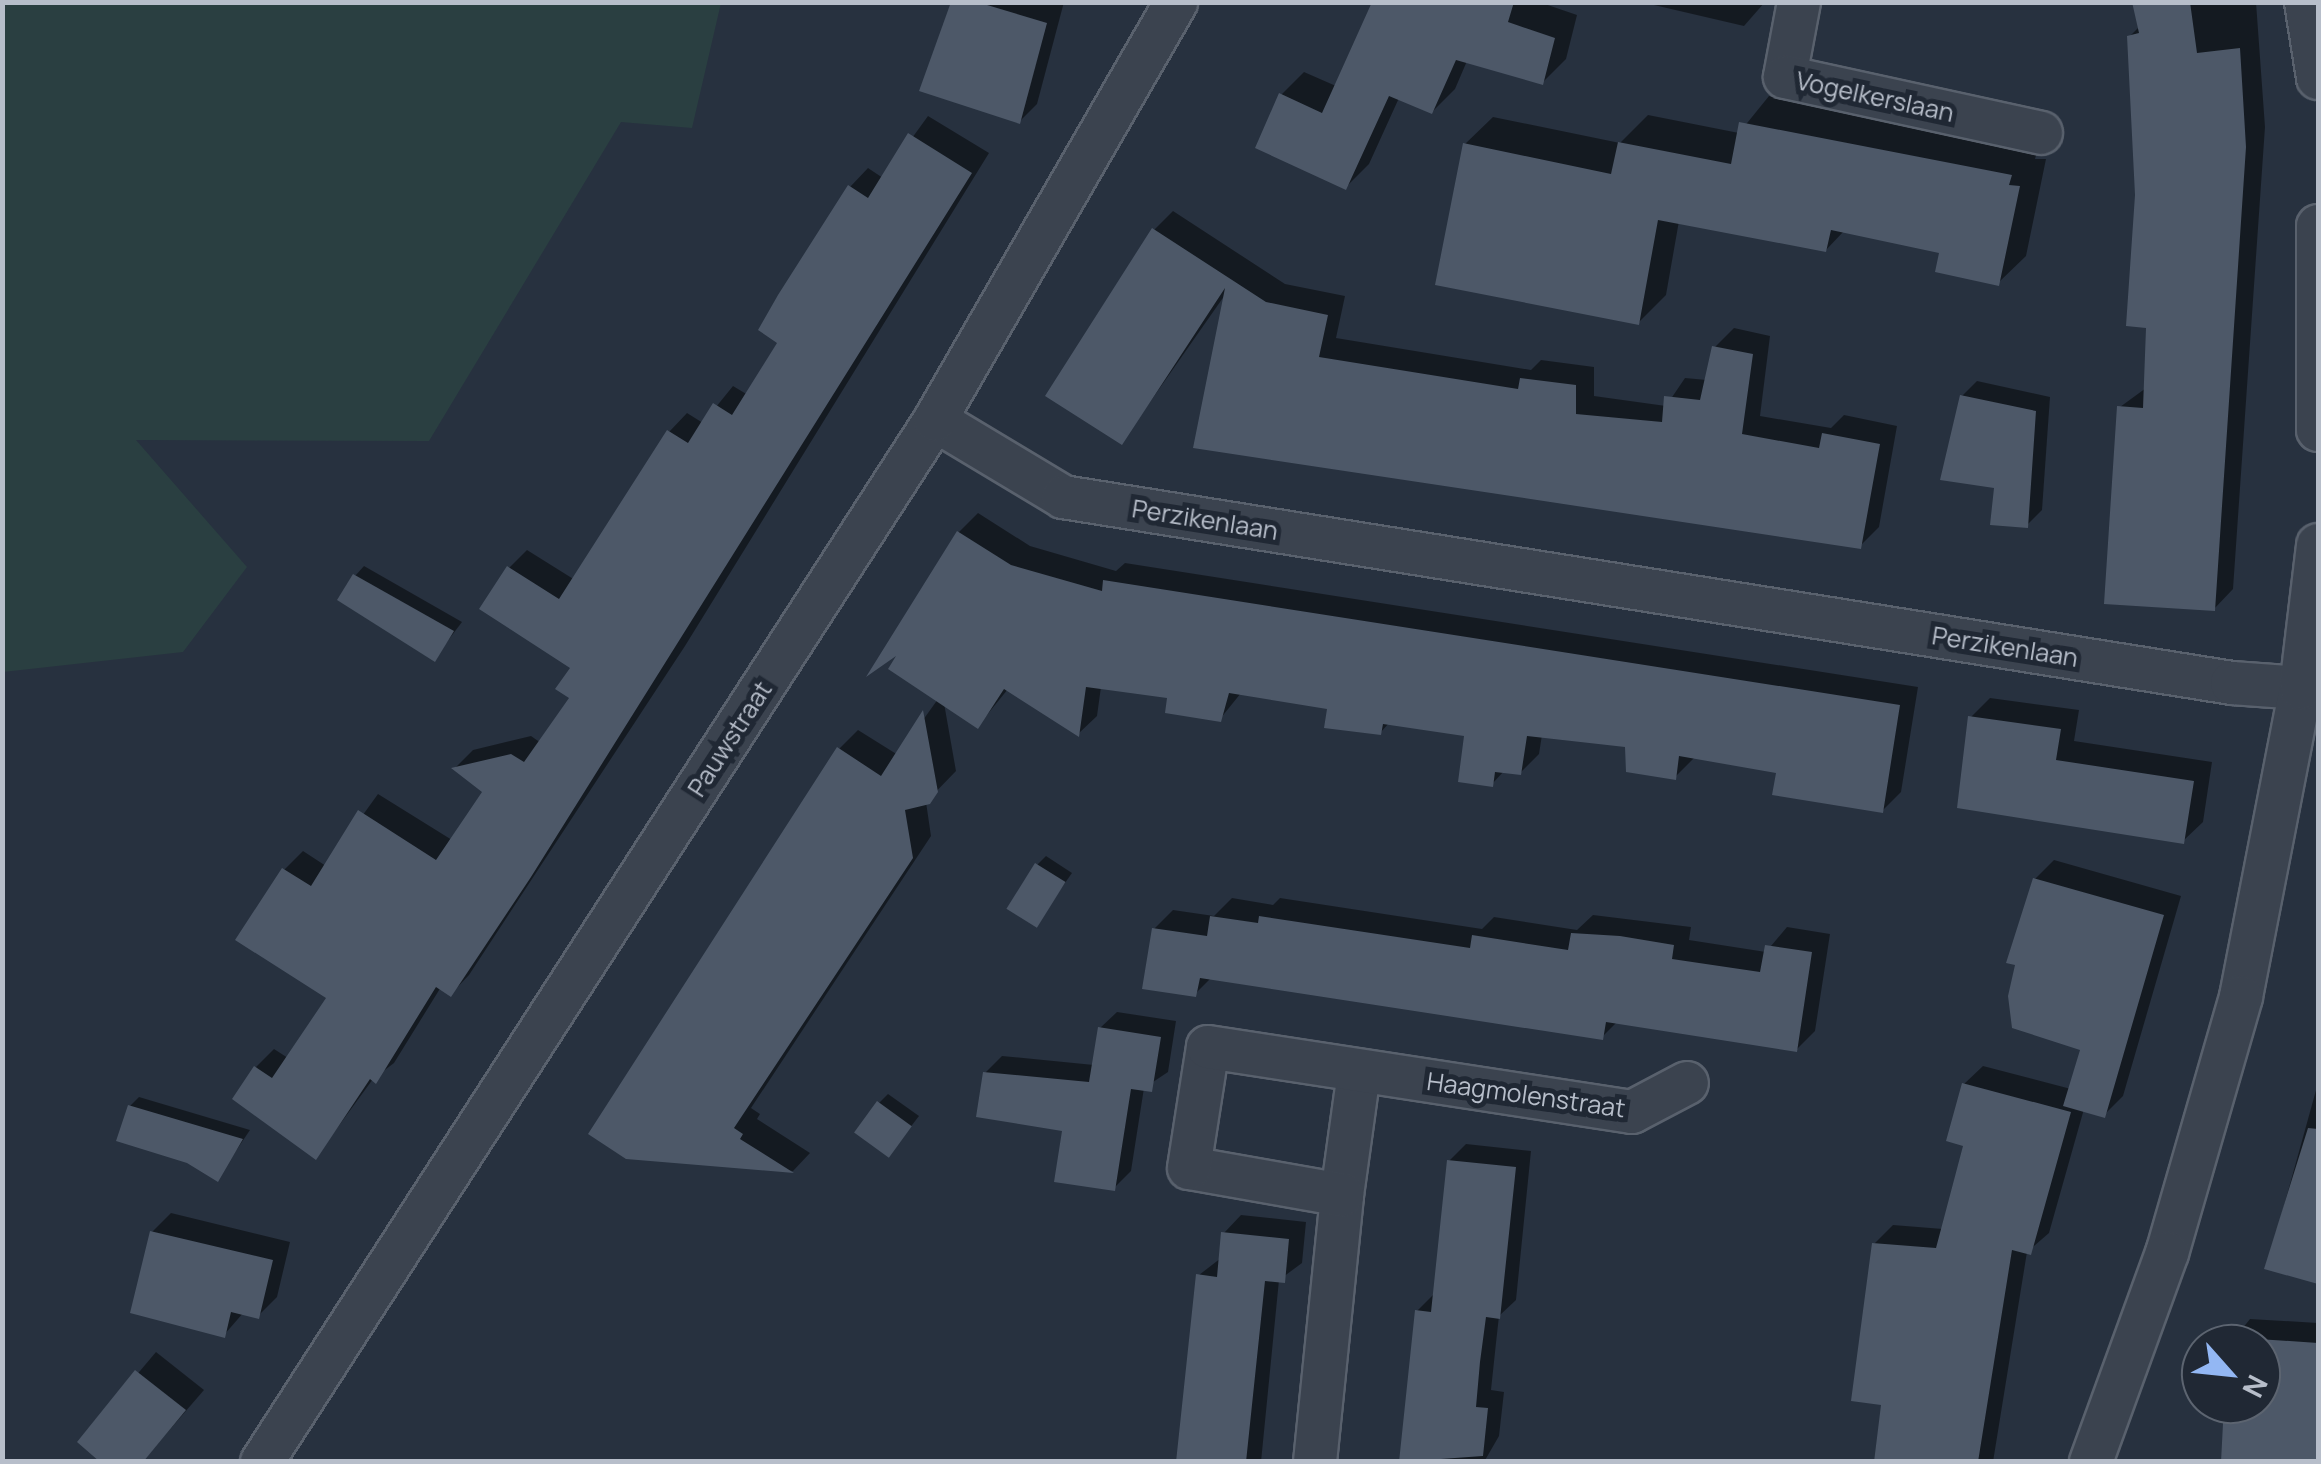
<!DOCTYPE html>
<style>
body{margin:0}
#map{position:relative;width:2321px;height:1464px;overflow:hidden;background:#27313f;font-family:Manrope,sans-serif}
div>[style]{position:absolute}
.green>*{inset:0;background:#2a3f41}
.shadow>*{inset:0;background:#0007}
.building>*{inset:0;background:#4d5868;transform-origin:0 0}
.roads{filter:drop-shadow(2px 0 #59616d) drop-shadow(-2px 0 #59616d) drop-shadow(0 2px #59616d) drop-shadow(0 -2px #59616d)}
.street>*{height:42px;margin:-21px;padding:0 21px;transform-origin:21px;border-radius:21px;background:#3b434f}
span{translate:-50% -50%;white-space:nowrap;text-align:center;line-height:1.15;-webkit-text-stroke:10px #202834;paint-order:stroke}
.street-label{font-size:25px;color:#b7beca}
.frame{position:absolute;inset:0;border:5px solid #b7beca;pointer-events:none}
.north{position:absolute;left:2181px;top:1324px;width:100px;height:100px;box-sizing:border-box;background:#202834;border:2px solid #5c6470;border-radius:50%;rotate:117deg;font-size:28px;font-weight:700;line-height:40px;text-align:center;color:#b7beca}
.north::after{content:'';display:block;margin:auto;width:35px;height:45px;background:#93b7f3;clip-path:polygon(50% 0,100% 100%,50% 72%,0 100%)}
</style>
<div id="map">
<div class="green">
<i style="clip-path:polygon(2px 3px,3px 2px,721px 3px,692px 128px,621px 122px,429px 441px,136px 440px,247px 567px,183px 652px,3px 672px)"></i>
</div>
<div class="shadow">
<i style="clip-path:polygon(951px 2px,1064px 2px,1037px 104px,1019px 122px)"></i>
<i style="clip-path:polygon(1374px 2px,1539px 2px,1577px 15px,1566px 59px,1543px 82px,1467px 61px,1455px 89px,1432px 112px,1399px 98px,1369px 164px,1346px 187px,1281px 95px,1304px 72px,1336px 86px)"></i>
<i style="clip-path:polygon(1641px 2px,1765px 2px,1744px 26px)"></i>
<i style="clip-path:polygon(2134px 2px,2256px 2px,2265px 127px,2233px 589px,2214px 609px,2120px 407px,2146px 388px,2149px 325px,2129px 37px,2140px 26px)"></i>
<i style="clip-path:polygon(1769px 96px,2038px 148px,2035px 159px,2046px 159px,2026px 256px,1998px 283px,1942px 251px,1844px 231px,1826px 250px,1679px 221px,1666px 295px,1638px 323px,1465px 144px,1493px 117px,1620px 143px,1648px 115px,1739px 133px)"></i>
<i style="clip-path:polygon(928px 116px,989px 153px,685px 646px,469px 975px,451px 994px,441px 987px,394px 1063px,373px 1079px,316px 1157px,256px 1067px,274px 1049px,288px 1058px,330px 997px,284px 870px,303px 851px,326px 866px,378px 794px,452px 840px,485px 791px,455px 768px,473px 750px,531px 736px,541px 743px,573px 697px,573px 667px,509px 568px,527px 550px,575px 580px,669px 432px,687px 413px,703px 423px,733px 386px,748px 395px,781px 343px,850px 187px,868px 168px,883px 178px)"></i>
<i style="clip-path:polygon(1173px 211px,1285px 284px,1345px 296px,1336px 338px,1531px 370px,1541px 360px,1594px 367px,1594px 396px,1666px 406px,1685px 378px,1707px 380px,1715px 347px,1734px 328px,1770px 336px,1760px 416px,1831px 428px,1844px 415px,1897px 426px,1879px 527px,1860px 546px,1196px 446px,1227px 292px,1122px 442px,1154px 230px)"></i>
<i style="clip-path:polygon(1977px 381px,2050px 397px,2042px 510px,2027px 525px,1997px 486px,1962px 396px)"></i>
<i style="clip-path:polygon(978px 513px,1030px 546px,1116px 571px,1125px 563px,1918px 687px,1901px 792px,1882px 811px,1779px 771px,1695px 757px,1675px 777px,1628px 745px,1542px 735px,1539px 754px,1520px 773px,1505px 770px,1492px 784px,1467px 734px,1390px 722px,1380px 733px,1330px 707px,1241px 693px,1220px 719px,1170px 696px,1101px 687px,1097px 716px,1078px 734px,1008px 689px,978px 726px,944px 703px,956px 771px,926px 802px,931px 836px,751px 1108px,760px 1114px,757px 1119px,810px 1153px,793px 1171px,627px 1156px,839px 749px,858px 730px,898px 755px,938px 699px,905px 647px,874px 668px,959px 532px)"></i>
<i style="clip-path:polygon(364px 566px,462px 622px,434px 659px,355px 576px)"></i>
<i style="clip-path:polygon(1990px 698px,2079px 710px,2074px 741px,2212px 762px,2203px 822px,2183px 841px,1970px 718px)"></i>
<i style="clip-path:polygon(1046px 856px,1072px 873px,1036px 924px,1037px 865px)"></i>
<i style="clip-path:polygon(2054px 860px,2181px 896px,2123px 1096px,2104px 1115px,2084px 1109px,2049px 1233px,2027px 1252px,1993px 1462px,1876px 1462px,1884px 1403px,1874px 1244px,1893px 1225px,1943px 1229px,1966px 1144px,1964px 1084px,1983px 1066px,2071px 1089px,2083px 1048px,2035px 879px)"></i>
<i style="clip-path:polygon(1232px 898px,1273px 905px,1280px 898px,1482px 929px,1494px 917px,1577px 930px,1593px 915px,1691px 927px,1689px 940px,1766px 952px,1787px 927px,1830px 934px,1815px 1031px,1796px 1050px,1618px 1021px,1602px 1037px,1212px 977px,1195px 994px,1154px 929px,1173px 910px,1214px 916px)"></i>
<i style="clip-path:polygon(1117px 1012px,1176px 1021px,1168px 1072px,1144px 1088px,1131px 1171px,1114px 1188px,1065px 1129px,985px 1073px,1002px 1056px,1094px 1065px,1100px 1028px)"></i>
<i style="clip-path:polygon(2318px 1083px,2318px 1281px,2267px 1267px)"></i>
<i style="clip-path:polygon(888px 1094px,919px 1116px,889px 1155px,879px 1103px)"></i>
<i style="clip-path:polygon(139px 1097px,250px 1130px,217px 1179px,130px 1106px)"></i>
<i style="clip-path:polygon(1466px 1144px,1531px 1151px,1516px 1300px,1499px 1316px,1496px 1343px,1491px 1390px,1504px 1392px,1499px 1436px,1484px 1462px,1401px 1462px,1417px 1311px,1434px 1294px,1449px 1161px)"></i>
<i style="clip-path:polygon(171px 1213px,290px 1242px,277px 1297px,258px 1316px,244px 1312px,224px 1335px,152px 1232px)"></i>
<i style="clip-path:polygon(1241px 1215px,1306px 1222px,1302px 1263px,1279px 1280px,1261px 1462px,1179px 1462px,1199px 1275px,1221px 1258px,1224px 1233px)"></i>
<i style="clip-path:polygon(2250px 1319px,2318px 1323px,2318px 1440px,2306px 1462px,2182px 1462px,2223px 1461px,2227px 1404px,2261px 1404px,2261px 1344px,2230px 1344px)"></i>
<i style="clip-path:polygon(156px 1352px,204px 1390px,147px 1456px,80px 1442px)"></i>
</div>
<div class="building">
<i style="clip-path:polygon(951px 2px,977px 2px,1047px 23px,1020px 124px,919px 91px)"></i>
<i style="clip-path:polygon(1372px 2px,1514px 2px,1508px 22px,1555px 38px,1543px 85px,1456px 60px,1432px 114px,1389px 96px,1346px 190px,1255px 148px,1279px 93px,1322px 113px)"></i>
<i style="clip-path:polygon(2132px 2px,2190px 2px,2197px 53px,2240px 48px,2246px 147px,2215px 611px,2104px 604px,2117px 406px,2143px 408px,2146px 328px,2126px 326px,2135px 195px,2127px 36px,2139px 33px)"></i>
<i style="clip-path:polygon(1739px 122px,2012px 175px,2009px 185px,2020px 186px,1999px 286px,1935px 272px,1939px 253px,1831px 230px,1826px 252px,1658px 220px,1639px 325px,1435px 285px,1463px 143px,1611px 174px,1618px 142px,1731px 164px)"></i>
<i style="clip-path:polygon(908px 133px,972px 173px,531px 877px,451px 997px,436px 987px,376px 1084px,370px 1079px,316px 1160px,232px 1099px,254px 1066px,272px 1078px,326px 998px,235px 940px,282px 868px,311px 886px,358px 810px,436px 860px,482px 792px,451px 768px,511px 754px,524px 762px,569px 698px,555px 689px,570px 668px,479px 609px,507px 566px,559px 599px,667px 430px,688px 443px,713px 403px,732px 415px,777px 343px,758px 330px,778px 295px,848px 185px,868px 198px)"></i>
<i style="clip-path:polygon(1152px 228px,1266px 302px,1328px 315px,1319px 357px,1518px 389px,1520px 378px,1576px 385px,1576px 414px,1662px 422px,1664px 396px,1700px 400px,1712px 346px,1753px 354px,1742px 434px,1819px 448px,1822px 433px,1880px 444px,1861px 549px,1193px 448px,1225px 288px,1122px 445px,1045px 396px)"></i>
<i style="clip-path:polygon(1960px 395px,2036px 411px,2028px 528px,1990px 525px,1994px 488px,1940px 480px)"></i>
<i style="clip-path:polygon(957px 531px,1011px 565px,1102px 591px,1103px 580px,1900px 705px,1883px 813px,1772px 795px,1776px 773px,1679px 756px,1676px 780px,1626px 772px,1625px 747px,1527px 736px,1521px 775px,1495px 772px,1493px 787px,1458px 782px,1464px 736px,1383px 724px,1381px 735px,1324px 728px,1327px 709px,1229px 693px,1221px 722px,1165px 713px,1167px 698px,1086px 687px,1079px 737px,1004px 689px,978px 729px,888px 669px,896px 656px,866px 677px)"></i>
<i style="clip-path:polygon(353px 574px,454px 631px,435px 662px,337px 600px)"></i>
<i style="clip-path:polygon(923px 710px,938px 792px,930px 804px,905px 810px,913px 858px,734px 1128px,743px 1134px,740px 1139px,794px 1173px,626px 1159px,588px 1134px,837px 747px,881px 776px)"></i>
<i style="clip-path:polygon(1968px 716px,2061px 729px,2056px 760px,2194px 781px,2184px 844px,1957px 808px)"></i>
<i style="left:1035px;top:863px;width:36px;height:54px;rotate:32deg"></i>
<i style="clip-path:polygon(2033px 878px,2164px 915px,2105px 1118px,2063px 1106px,2080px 1050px,2012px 1028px,2008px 996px,2015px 965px,2006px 963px)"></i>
<i style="clip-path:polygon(1210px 916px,1258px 923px,1259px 916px,1470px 948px,1472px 935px,1568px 950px,1571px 933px,1620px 936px,1674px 945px,1672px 959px,1760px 972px,1765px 945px,1812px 952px,1797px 1052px,1606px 1022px,1603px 1040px,1200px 978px,1196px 997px,1142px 989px,1152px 928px,1207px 936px)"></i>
<i style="clip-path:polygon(1098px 1027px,1161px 1037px,1152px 1092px,1131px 1089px,1115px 1191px,1054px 1182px,1062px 1131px,976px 1117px,983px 1072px,1089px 1082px)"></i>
<i style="clip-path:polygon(1962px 1083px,2071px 1112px,2031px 1255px,2012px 1250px,1978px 1462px,1874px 1462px,1881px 1405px,1851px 1401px,1872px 1243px,1936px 1248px,1963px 1146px,1946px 1141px)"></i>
<i style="left:877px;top:1101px;width:43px;height:39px;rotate:36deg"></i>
<i style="clip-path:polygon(128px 1105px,243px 1139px,218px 1182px,187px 1163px,116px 1141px)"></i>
<i style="clip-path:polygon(2308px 1128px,2318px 1129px,2318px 1284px,2264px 1269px)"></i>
<i style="clip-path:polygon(1447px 1160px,1516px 1167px,1500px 1319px,1486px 1317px,1480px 1362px,1476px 1407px,1488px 1408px,1483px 1456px,1399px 1462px,1415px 1310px,1431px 1312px)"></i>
<i style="clip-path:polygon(150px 1231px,273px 1260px,259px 1319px,231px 1312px,225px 1338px,130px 1313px)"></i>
<i style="clip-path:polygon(1221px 1232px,1289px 1239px,1285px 1283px,1265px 1281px,1246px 1462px,1176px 1462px,1196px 1274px,1217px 1277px)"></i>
<i style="clip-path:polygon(2228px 1337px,2318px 1343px,2318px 1462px,2221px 1462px,2224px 1404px,2261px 1404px,2261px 1344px,2228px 1344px)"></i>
<i style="clip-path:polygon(135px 1370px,186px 1410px,143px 1462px,100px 1462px,77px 1442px)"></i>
</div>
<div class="roads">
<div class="street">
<i style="left:1799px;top:2px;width:76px;rotate:100.6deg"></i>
<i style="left:1785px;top:77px;width:262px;rotate:12.3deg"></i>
<i style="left:2306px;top:2px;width:77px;rotate:81deg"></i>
<i style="left:2318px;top:226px;width:204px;rotate:90deg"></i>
<i style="left:935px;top:420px;width:149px;rotate:31deg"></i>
<i style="left:1063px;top:497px;width:1184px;rotate:9.04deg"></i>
<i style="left:2232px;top:683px;width:69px;rotate:4.1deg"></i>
<i style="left:2301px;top:688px;width:315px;rotate:101deg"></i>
<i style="left:2241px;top:997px;width:266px;rotate:106.1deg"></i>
<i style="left:2167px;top:1253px;width:222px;rotate:110deg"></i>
<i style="left:2301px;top:688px;width:144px;rotate:-83.2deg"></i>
<i style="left:1342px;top:1195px;width:124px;rotate:-82.1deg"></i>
<i style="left:262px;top:1462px;width:1240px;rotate:-57.14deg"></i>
<i style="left:935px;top:420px;width:482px;rotate:-60deg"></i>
<i style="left:1315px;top:1462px;width:268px;rotate:-84.2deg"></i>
<i style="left:1342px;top:1195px;width:155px;rotate:-170deg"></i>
<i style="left:1189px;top:1168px;width:122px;rotate:-81.1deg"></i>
<i style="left:1208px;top:1047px;width:429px;rotate:8.7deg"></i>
<i style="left:1632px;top:1112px;width:62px;rotate:-27.8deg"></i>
</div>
</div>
<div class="street-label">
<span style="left:1875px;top:97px;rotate:12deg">Vogelkerslaan</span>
<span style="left:1205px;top:520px;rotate:9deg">Perzikenlaan</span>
<span style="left:2005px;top:647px;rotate:9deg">Perzikenlaan</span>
<span style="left:730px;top:739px;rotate:-57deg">Pauwstraat</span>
<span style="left:1526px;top:1095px;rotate:8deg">Haagmolenstraat</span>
</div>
<div class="frame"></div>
<div class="north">N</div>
</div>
